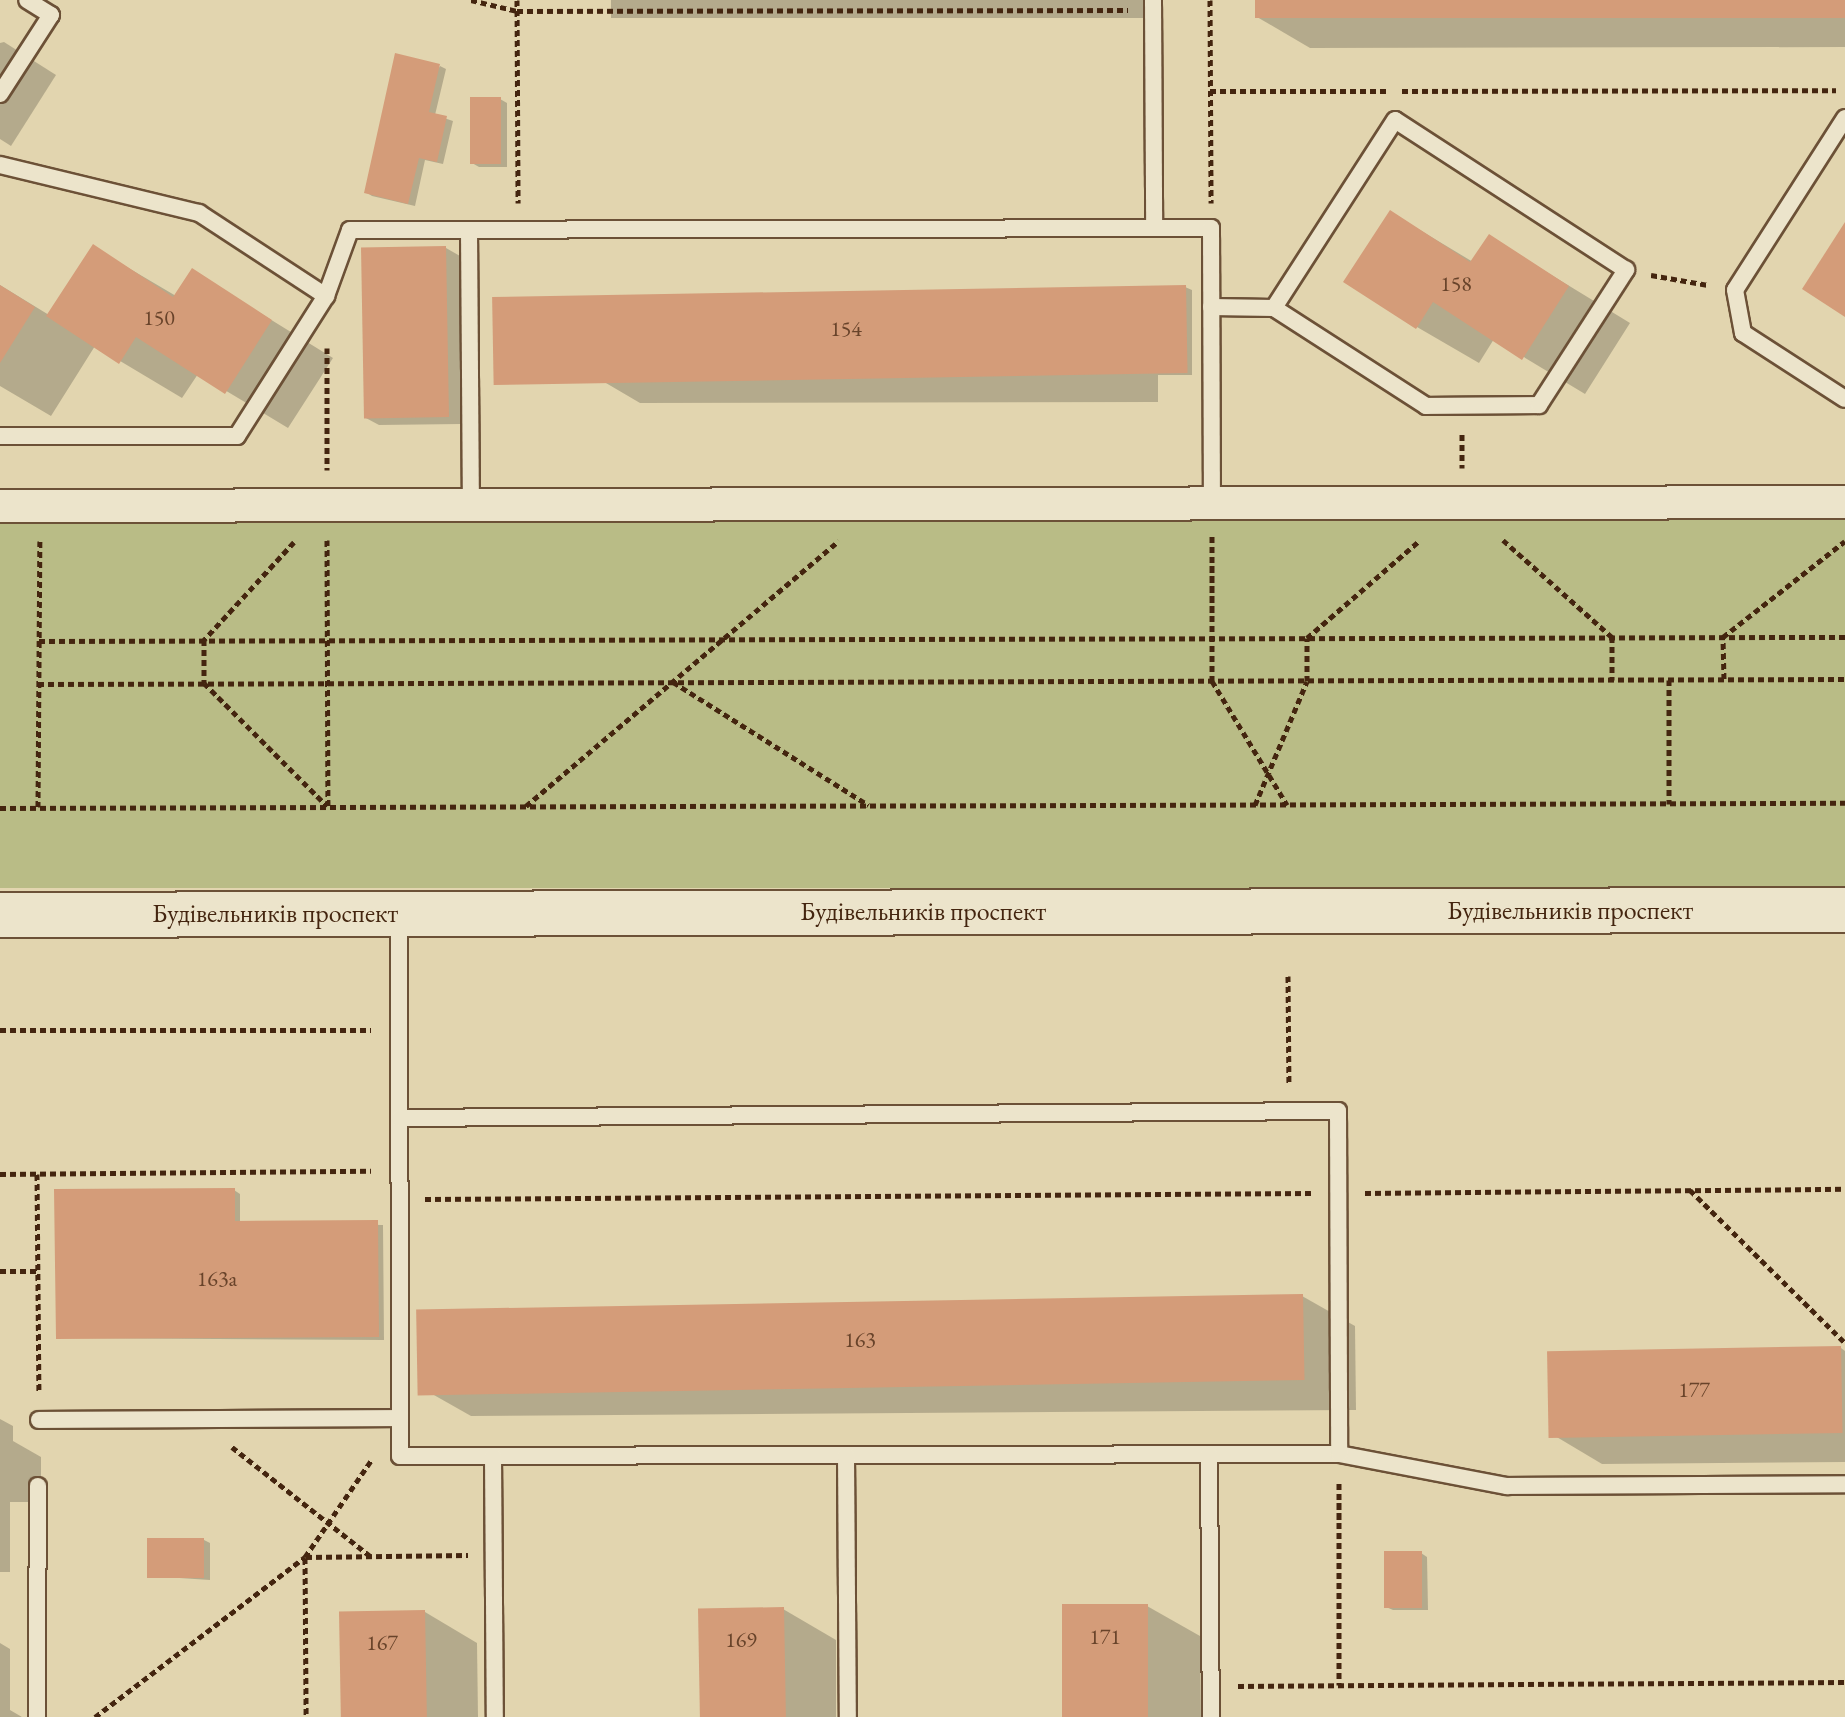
<!DOCTYPE html>
<meta charset="utf-8">
<style>
body{margin:0}
#map{position:relative;width:1845px;height:1717px;overflow:hidden;background:#e2d5af;font-family:"EB Garamond",serif}
div>[style]{position:absolute}
.green>*{inset:0;background:#b9bc86;transform-origin:0 0}
.shadow>*{inset:0;background:#0003;transform-origin:0 0}
.building>*{inset:0;background:#d49c79;transform-origin:0 0}
.path>*{height:5px;margin-top:-2.5px;transform-origin:0;background:repeating-linear-gradient(90deg,#44250f 0 6px,transparent 0 10px)}
.roads{filter:drop-shadow(2px 0 #6c5137) drop-shadow(-2px 0 #6c5137) drop-shadow(0 2px #6c5137) drop-shadow(0 -2px #6c5137)}
.service>*{height:16px;margin:-8px;padding:0 8px;transform-origin:8px;border-radius:8px;background:#ece4cb}
.minor>*{height:32px;margin:-16px;padding:0 16px;transform-origin:16px;border-radius:16px;background:#ece4cb}
.secondary>*{height:44px;margin:-22px;padding:0 22px;transform-origin:22px;border-radius:22px;background:#ece4cb}
span{translate:-50% -50%;white-space:nowrap;text-align:center;line-height:1.15;-webkit-text-stroke:6px #ece4cb;paint-order:stroke}
.number-label{font-size:22px;color:#68432a}
.number-label span{-webkit-text-stroke-width:0}
.street-label{font-size:26px;color:#44250f}
</style>
<div id="map">
<div class="green">
<i style="left:1845px;top:519px;width:369px;height:1845px;rotate:90deg"></i>
</div>
<div class="shadow">
<i style="left:611px;top:0;width:545px;height:18px"></i>
<i style="clip-path:polygon(1257px 0,1845px 0,1845px 47px,1310px 48px,1257px 17px)"></i>
<i style="clip-path:polygon(4px 42px,56px 75px,11px 146px,0 139px,0 43px)"></i>
<i style="clip-path:polygon(440px 66px,446px 69px,435px 115px,453px 121px,443px 164px,425px 160px,415px 206px,372px 196px,366px 192px)"></i>
<i style="clip-path:polygon(500px 99px,507px 103px,507px 167px,479px 167px,472px 163px)"></i>
<i style="clip-path:polygon(1390px 212px,1473px 262px,1489px 237px,1630px 323px,1585px 394px,1494px 339px,1479px 363px,1417px 327px)"></i>
<i style="clip-path:polygon(93px 247px,176px 296px,192px 271px,333px 358px,288px 428px,198px 374px,182px 398px,95px 346px,51px 416px,0 386px,0 285px,49px 315px)"></i>
<i style="clip-path:polygon(446px 248px,460px 256px,461px 424px,379px 425px,364px 417px)"></i>
<i style="clip-path:polygon(1185px 287px,1192px 290px,1192px 375px,1158px 375px,1158px 402px,640px 403px,594px 376px,494px 373px)"></i>
<i style="clip-path:polygon(234px 1190px,240px 1194px,240px 1223px,383px 1225px,384px 1340px,58px 1338px)"></i>
<i style="clip-path:polygon(1302px 1296px,1355px 1326px,1356px 1410px,471px 1416px,418px 1386px)"></i>
<i style="clip-path:polygon(1841px 1348px,1845px 1351px,1845px 1462px,1602px 1464px,1550px 1433px)"></i>
<i style="clip-path:polygon(0 1419px,13px 1426px,13px 1441px,41px 1457px,41px 1502px,10px 1502px,10px 1572px,0 1572px)"></i>
<i style="clip-path:polygon(204px 1540px,210px 1543px,210px 1580px,149px 1576px)"></i>
<i style="clip-path:polygon(1421px 1553px,1427px 1557px,1428px 1610px,1393px 1610px,1386px 1607px)"></i>
<i style="clip-path:polygon(1147px 1606px,1200px 1636px,1201px 1717px,1065px 1717px)"></i>
<i style="clip-path:polygon(783px 1609px,836px 1640px,836px 1717px,701px 1717px)"></i>
<i style="clip-path:polygon(425px 1612px,477px 1643px,478px 1717px,342px 1717px)"></i>
<i style="clip-path:polygon(0 1643px,10px 1649px,10px 1710px,22px 1717px,0 1717px)"></i>
</div>
<div class="building">
<i style="left:1255px;top:0;width:590px;height:18px"></i>
<i style="clip-path:polygon(395px 53px,440px 64px,429px 112px,447px 116px,437px 162px,419px 158px,408px 204px,364px 193px)"></i>
<i style="left:470px;top:97px;width:31px;height:67px"></i>
<i style="clip-path:polygon(1390px 210px,1470px 262px,1489px 234px,1569px 286px,1522px 360px,1433px 302px,1416px 329px,1343px 282px)"></i>
<i style="clip-path:polygon(1845px 222px,1845px 317px,1802px 289px)"></i>
<i style="clip-path:polygon(93px 244px,173px 297px,192px 268px,272px 320px,225px 394px,136px 337px,119px 364px,46px 316px)"></i>
<i style="left:446px;top:246px;width:171px;height:85px;rotate:89deg"></i>
<i style="clip-path:polygon(0 285px,35px 307px,0 363px)"></i>
<i style="left:1186px;top:285px;width:88px;height:694px;rotate:89deg"></i>
<i style="clip-path:polygon(235px 1188px,235px 1221px,378px 1220px,379px 1337px,56px 1339px,54px 1189px)"></i>
<i style="left:1303px;top:1294px;width:86px;height:887px;rotate:89deg"></i>
<i style="left:1841px;top:1346px;width:87px;height:294px;rotate:89deg"></i>
<i style="left:147px;top:1538px;width:57px;height:40px"></i>
<i style="left:1384px;top:1551px;width:38px;height:57px"></i>
<i style="left:1062px;top:1604px;width:86px;height:113px"></i>
<i style="left:784px;top:1607px;width:110px;height:86px;rotate:89deg"></i>
<i style="left:425px;top:1610px;width:107px;height:86px;rotate:89deg"></i>
</div>
<div class="path">
<i style="left:471px;top:0;width:47px;rotate:13.4deg"></i>
<i style="left:517px;top:11px;width:611px;rotate:-0.09deg"></i>
<i style="left:517px;top:0;width:203px;rotate:89.7deg"></i>
<i style="left:1210px;top:0;width:203px;rotate:89.7deg"></i>
<i style="left:1210px;top:91px;width:178px"></i>
<i style="left:1402px;top:91px;width:434px;rotate:-0.1deg"></i>
<i style="left:1651px;top:275px;width:58px;rotate:10deg"></i>
<i style="left:327px;top:348px;width:122px;rotate:90deg"></i>
<i style="left:1462px;top:434px;width:34px;rotate:90deg"></i>
<i style="left:1212px;top:536px;width:145px;rotate:90deg"></i>
<i style="left:1212px;top:681px;width:145px;rotate:58.8deg"></i>
<i style="left:327px;top:540px;width:267px;rotate:89.8deg"></i>
<i style="left:1503px;top:540px;width:146px;rotate:41.7deg"></i>
<i style="left:1612px;top:637px;width:43px;rotate:90deg"></i>
<i style="left:294px;top:542px;width:133px;rotate:132.6deg"></i>
<i style="left:204px;top:640px;width:43px;rotate:90deg"></i>
<i style="left:204px;top:683px;width:174px;rotate:45deg"></i>
<i style="left:39px;top:641px;width:1806px;rotate:-0.13deg"></i>
<i style="left:1724px;top:679px;width:42px;rotate:-91.4deg"></i>
<i style="left:1723px;top:637px;width:155px;rotate:-38.2deg"></i>
<i style="left:1669px;top:680px;width:124px;rotate:90deg"></i>
<i style="left:673px;top:682px;width:231px;rotate:32.2deg"></i>
<i style="left:38px;top:684px;width:1807px;rotate:-0.16deg"></i>
<i style="left:1255px;top:805px;width:134px;rotate:-67.2deg"></i>
<i style="left:1307px;top:681px;width:43px;rotate:-90deg"></i>
<i style="left:1307px;top:638px;width:148px;rotate:-40.9deg"></i>
<i style="left:526px;top:806px;width:410px;rotate:-40.3deg"></i>
<i style="left:38px;top:807px;width:266px;rotate:-89.6deg"></i>
<i style="left:0;top:808px;width:1845px;rotate:-0.16deg"></i>
<i style="left:1288px;top:976px;width:107px;rotate:89.5deg"></i>
<i style="left:0;top:1030px;width:371px"></i>
<i style="left:0;top:1174px;width:371px;rotate:-0.5deg"></i>
<i style="left:37px;top:1174px;width:219px;rotate:89.5deg"></i>
<i style="left:1690px;top:1190px;width:218px;rotate:44.6deg"></i>
<i style="left:1365px;top:1193px;width:480px;rotate:-0.5deg"></i>
<i style="left:425px;top:1199px;width:886px;rotate:-0.39deg"></i>
<i style="left:0;top:1271px;width:38px"></i>
<i style="left:232px;top:1447px;width:176px;rotate:38.3deg"></i>
<i style="left:1339px;top:1483px;width:202px;rotate:90deg"></i>
<i style="left:306px;top:1557px;width:162px;rotate:-0.7deg"></i>
<i style="left:305px;top:1558px;width:159px;rotate:89.6deg"></i>
<i style="left:1238px;top:1686px;width:607px;rotate:-0.38deg"></i>
<i style="left:95px;top:1717px;width:264px;rotate:-37.3deg"></i>
<i style="left:305px;top:1557px;width:119px;rotate:-55.6deg"></i>
</div>
<div class="roads">
<div class="service">
<i style="left:1153px;top:0;width:228px;rotate:89.7deg"></i>
<i style="left:0;top:94px;width:94px;rotate:-57.2deg"></i>
<i style="left:51px;top:15px;width:28px;rotate:-148deg"></i>
<i style="left:1845px;top:118px;width:204px;rotate:122.6deg"></i>
<i style="left:1735px;top:290px;width:44px;rotate:79.5deg"></i>
<i style="left:1743px;top:333px;width:121px;rotate:32.9deg"></i>
<i style="left:0;top:165px;width:205px;rotate:13.6deg"></i>
<i style="left:199px;top:213px;width:152px;rotate:33.2deg"></i>
<i style="left:469px;top:230px;width:275px;rotate:89.6deg"></i>
<i style="left:1211px;top:307px;width:63px;rotate:0.9deg"></i>
<i style="left:1274px;top:308px;width:181px;rotate:32.8deg"></i>
<i style="left:1426px;top:406px;width:113px;rotate:-0.5deg"></i>
<i style="left:1539px;top:405px;width:161px;rotate:-57.2deg"></i>
<i style="left:1626px;top:270px;width:275px;rotate:-147deg"></i>
<i style="left:1395px;top:120px;width:224px;rotate:122.8deg"></i>
<i style="left:0;top:436px;width:237px"></i>
<i style="left:237px;top:436px;width:166px;rotate:-57.6deg"></i>
<i style="left:326px;top:296px;width:70px;rotate:-70deg"></i>
<i style="left:350px;top:230px;width:861px;rotate:-0.13deg"></i>
<i style="left:1211px;top:228px;width:275px;rotate:89.8deg"></i>
<i style="left:399px;top:917px;width:539px;rotate:89.89deg"></i>
<i style="left:400px;top:1456px;width:939px;rotate:-0.12deg"></i>
<i style="left:1339px;top:1454px;width:171px;rotate:10.8deg"></i>
<i style="left:1507px;top:1486px;width:338px;rotate:-0.3deg"></i>
<i style="left:400px;top:1118px;width:938px;rotate:-0.43deg"></i>
<i style="left:1338px;top:1111px;width:343px;rotate:89.8deg"></i>
<i style="left:39px;top:1420px;width:361px;rotate:-0.3deg"></i>
<i style="left:1209px;top:1454px;width:263px;rotate:89.6deg"></i>
<i style="left:846px;top:1455px;width:262px;rotate:89.6deg"></i>
<i style="left:493px;top:1456px;width:261px;rotate:89.6deg"></i>
<i style="left:37px;top:1717px;width:231px;rotate:-89.8deg"></i>
</div>
<div class="minor">
<i style="left:0;top:506px;width:1845px;rotate:-0.12deg"></i>
</div>
<div class="secondary">
<i style="left:0;top:915px;width:1845px;rotate:-0.16deg"></i>
</div>
</div>
<div class="number-label">
<span style="left:1456px;top:284px">158</span>
<span style="left:159px;top:318px">150</span>
<span style="left:846px;top:329px">154</span>
<span style="left:217px;top:1279px">163а</span>
<span style="left:860px;top:1340px">163</span>
<span style="left:1694px;top:1390px">177</span>
<span style="left:1105px;top:1637px">171</span>
<span style="left:741px;top:1640px">169</span>
<span style="left:382px;top:1643px">167</span>
</div>
<div class="street-label">
<span style="left:1570px;top:911px">Будівельників проспект</span>
<span style="left:923px;top:912px">Будівельників проспект</span>
<span style="left:275px;top:914px">Будівельників проспект</span>
</div>
</div>
